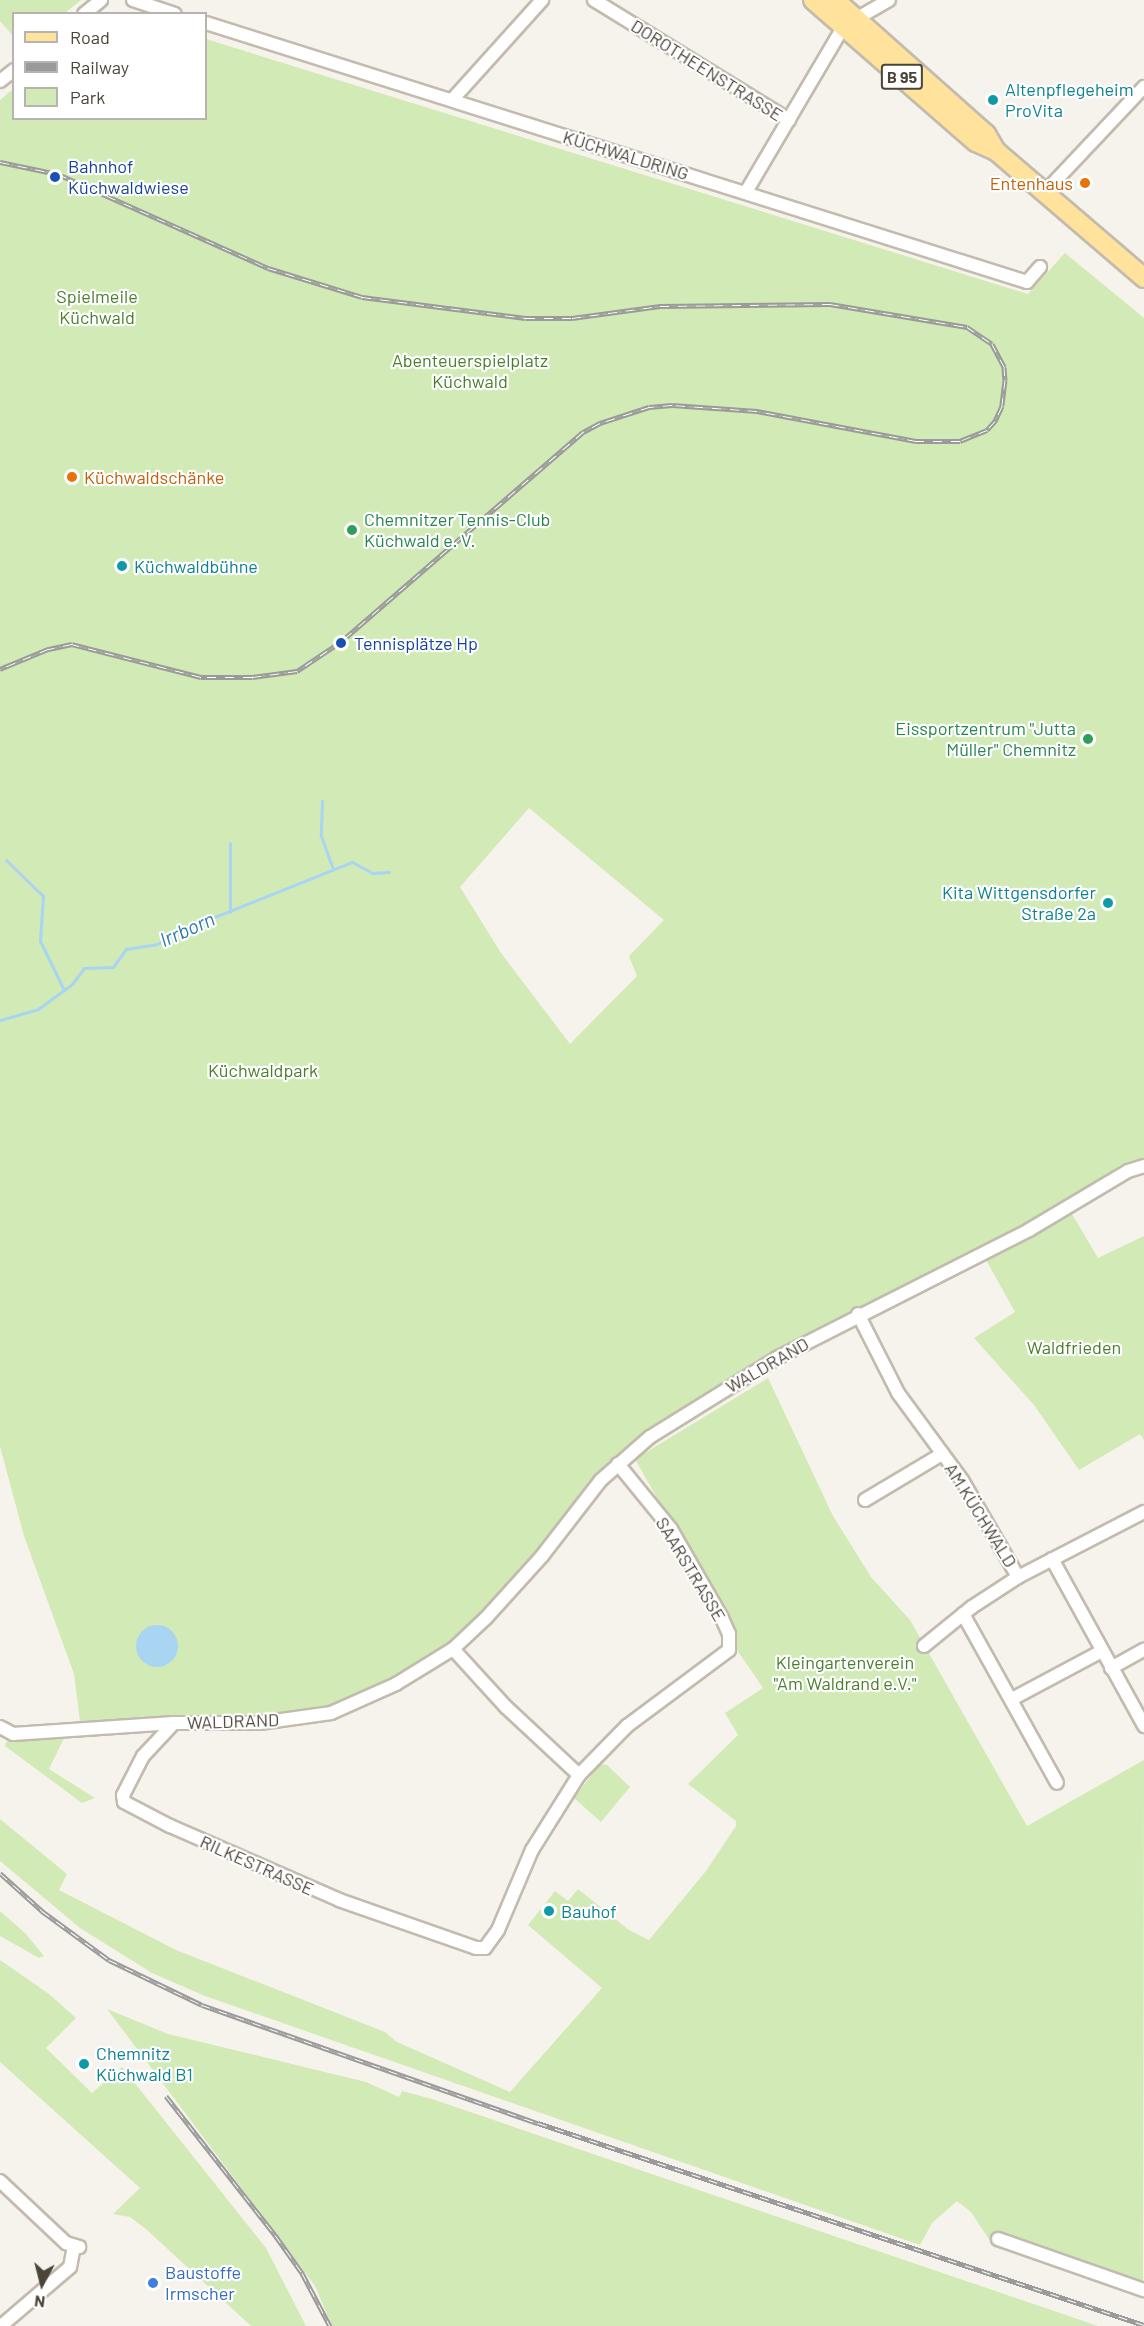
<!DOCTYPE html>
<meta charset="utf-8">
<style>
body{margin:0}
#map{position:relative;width:1144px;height:2326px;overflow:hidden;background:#f6f3ec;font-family:Barlow,sans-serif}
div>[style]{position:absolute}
.green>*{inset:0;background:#d2eab5}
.water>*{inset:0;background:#a9d4f2}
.round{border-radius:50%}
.stream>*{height:3px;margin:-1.5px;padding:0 1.5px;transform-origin:1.5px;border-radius:1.5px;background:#a9d4f2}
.roads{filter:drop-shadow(2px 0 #c2bbae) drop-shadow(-2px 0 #c2bbae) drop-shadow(0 2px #c2bbae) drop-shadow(0 -2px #c2bbae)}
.street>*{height:12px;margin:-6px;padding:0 6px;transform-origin:6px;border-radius:6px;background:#fff}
.primary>*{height:18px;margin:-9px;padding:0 9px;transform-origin:9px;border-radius:9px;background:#ffe39c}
.rail>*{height:5px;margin-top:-2.5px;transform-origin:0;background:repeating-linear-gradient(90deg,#fff 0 9px,#9a9a9a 0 18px);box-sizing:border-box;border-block:2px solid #9a9a9a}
.dots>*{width:16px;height:16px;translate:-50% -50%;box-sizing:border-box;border:3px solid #fff;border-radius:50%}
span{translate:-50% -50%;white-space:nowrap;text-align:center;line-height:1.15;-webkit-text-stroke:4.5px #fff;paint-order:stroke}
.shield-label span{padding:2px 4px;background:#fff;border:2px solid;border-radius:4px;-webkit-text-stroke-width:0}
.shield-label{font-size:16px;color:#4b4439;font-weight:700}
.street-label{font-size:18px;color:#4b4439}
.culture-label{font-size:18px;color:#0d838f}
.left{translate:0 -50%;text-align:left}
.right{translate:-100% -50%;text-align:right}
.transit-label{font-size:18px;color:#164399}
.food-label{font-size:18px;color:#c56008}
.park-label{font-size:18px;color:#4a7f2a}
.leisure-label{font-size:18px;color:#27864d}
.shop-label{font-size:18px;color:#366cbe}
.water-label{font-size:20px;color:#2e7ab2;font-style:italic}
.legend{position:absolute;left:12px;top:12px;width:195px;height:108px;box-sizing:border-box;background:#fff;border:2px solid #b7b4b0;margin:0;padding:8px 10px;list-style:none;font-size:18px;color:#4b4439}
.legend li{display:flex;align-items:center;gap:12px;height:30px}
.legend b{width:30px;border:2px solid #b7b4b0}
.north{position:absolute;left:12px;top:2254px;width:60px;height:60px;-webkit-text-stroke:4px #fff;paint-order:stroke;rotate:187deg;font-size:16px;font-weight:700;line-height:24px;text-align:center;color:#4b4439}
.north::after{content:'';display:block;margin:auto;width:21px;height:27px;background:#4b4439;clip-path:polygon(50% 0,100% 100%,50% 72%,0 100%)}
</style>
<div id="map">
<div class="green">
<i style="clip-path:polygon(0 0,81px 0,65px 13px,14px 14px,13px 36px,0 21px)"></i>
<i style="clip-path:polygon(evenodd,206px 39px,1028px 294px,1065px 253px,1144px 318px,1144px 1158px,1122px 1164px,1033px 1221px,856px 1314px,649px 1431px,454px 1646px,396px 1680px,328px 1709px,259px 1720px,81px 1729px,74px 1674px,24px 1536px,0 1446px,0 100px,13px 89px,14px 118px,206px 118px,206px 39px,529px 808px,664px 920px,629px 956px,637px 976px,570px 1044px,501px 953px,460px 887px,529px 808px)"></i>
<i style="clip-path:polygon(1072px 1214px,1098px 1258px,1144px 1236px,1144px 1440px,1140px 1434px,1079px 1470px,1034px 1405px,974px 1338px,1015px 1312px,986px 1260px)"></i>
<i style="clip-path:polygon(768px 1378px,833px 1516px,871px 1577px,910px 1620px,1027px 1826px,1144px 1760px,1143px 2294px,994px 2247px,971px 2212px,957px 2201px,932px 2223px,920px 2245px,205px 1996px,152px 1973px,80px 1928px,0 1861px,0 1819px,67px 1874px,59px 1890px,176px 1950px,385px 2032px,397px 2042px,510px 2092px,602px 1988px,528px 1925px,555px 1891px,568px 1901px,578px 1889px,629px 1930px,649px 1940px,706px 1871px,736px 1826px,736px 1821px,688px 1784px,738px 1735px,725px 1713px,763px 1688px,737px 1650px,707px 1587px,635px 1459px)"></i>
<i style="clip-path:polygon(66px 1734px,49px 1769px,95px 1798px,82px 1803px,5px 1746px,6px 1742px)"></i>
<i style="clip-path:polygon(600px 1764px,607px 1765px,630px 1787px,601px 1822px,574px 1798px)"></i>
<i style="clip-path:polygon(0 1911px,26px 1934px,44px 1956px,39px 1958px,0 1936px)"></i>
<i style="clip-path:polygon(0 1960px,49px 1994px,76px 2018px,46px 2048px,92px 2093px,122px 2067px,266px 2248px,306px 2326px,251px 2326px,146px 2229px,130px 2217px,113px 2214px,140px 2188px,0 2062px)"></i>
<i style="clip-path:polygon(107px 2009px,168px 2034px,366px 2082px,399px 2097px,402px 2091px,432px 2099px,1098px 2326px,332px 2326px,315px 2286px)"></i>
</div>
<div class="water">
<i class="round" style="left:136px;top:1625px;width:42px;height:42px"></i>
</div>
<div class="stream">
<i style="left:322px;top:801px;width:35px;rotate:92deg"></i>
<i style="left:321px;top:836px;width:35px;rotate:70deg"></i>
<i style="left:6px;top:860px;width:52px;rotate:44.2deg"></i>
<i style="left:43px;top:896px;width:45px;rotate:93.8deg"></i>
<i style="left:40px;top:941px;width:55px;rotate:63.9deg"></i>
<i style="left:230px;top:912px;width:69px;rotate:-90deg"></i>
<i style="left:0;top:1020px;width:40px;rotate:-16deg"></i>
<i style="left:38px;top:1009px;width:42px;rotate:-36.3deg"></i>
<i style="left:72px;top:984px;width:20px;rotate:-53deg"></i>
<i style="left:84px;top:968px;width:29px;rotate:-2deg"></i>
<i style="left:113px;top:967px;width:22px;rotate:-54deg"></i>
<i style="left:126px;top:949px;width:31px;rotate:-9deg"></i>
<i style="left:157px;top:944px;width:34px;rotate:-28deg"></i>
<i style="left:187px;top:928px;width:178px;rotate:-21.8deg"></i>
<i style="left:352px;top:862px;width:24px;rotate:28deg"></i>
<i style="left:373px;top:873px;width:16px;rotate:-4deg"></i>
</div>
<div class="roads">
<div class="street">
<i style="left:133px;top:0;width:44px;rotate:18.4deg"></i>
<i style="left:594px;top:0;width:229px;rotate:31.6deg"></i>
<i style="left:84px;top:14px;width:22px;rotate:-39deg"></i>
<i style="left:856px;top:19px;width:38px;rotate:-30deg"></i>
<i style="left:206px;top:23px;width:861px;rotate:17.51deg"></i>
<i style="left:1027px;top:282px;width:20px;rotate:-49deg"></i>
<i style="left:0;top:81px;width:18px;rotate:-38deg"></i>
<i style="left:452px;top:100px;width:135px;rotate:-48deg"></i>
<i style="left:746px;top:192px;width:191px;rotate:-59.5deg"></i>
<i style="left:1044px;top:193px;width:146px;rotate:-46.7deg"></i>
<i style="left:858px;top:1314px;width:89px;rotate:63.1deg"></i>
<i style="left:898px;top:1393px;width:108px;rotate:53.7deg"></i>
<i style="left:962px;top:1480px;width:112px;rotate:60deg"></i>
<i style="left:865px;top:1500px;width:90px;rotate:-30.9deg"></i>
<i style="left:1052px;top:1559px;width:191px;rotate:61.1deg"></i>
<i style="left:963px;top:1614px;width:193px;rotate:60.9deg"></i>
<i style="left:924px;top:1646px;width:62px;rotate:-39.1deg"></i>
<i style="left:972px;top:1607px;width:55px;rotate:-33.1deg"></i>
<i style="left:1018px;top:1577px;width:142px;rotate:-27.3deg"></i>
<i style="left:453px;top:1649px;width:79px;rotate:47.6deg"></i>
<i style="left:506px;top:1707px;width:100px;rotate:43deg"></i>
<i style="left:1111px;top:1668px;width:38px;rotate:-29deg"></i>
<i style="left:1012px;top:1699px;width:102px;rotate:-28.1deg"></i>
<i style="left:174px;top:1723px;width:45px;rotate:133.2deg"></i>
<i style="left:143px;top:1756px;width:44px;rotate:117.1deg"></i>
<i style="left:123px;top:1795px;width:7px;rotate:82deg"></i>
<i style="left:124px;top:1802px;width:52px;rotate:27.6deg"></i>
<i style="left:170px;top:1826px;width:184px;rotate:23.6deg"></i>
<i style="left:339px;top:1900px;width:145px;rotate:19.3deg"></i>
<i style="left:476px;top:1948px;width:9px"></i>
<i style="left:485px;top:1948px;width:22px;rotate:-54deg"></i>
<i style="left:498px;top:1930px;width:87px;rotate:-67deg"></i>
<i style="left:532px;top:1850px;width:89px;rotate:-57.9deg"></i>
<i style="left:579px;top:1775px;width:69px;rotate:-45.6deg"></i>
<i style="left:627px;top:1726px;width:127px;rotate:-36.7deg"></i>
<i style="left:729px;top:1650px;width:16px;rotate:-90deg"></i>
<i style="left:729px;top:1634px;width:17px;rotate:-114deg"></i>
<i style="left:722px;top:1618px;width:103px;rotate:-119.8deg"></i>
<i style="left:671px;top:1529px;width:84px;rotate:-129.2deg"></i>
<i style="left:0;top:1727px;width:15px;rotate:28deg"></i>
<i style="left:13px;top:1734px;width:161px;rotate:-3.9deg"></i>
<i style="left:174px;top:1723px;width:86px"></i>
<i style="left:260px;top:1723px;width:72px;rotate:-8deg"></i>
<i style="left:331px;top:1713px;width:71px;rotate:-24deg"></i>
<i style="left:396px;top:1684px;width:67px;rotate:-31.6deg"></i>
<i style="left:453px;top:1649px;width:45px;rotate:-43.2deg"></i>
<i style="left:486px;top:1618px;width:84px;rotate:-47.9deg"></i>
<i style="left:542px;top:1556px;width:96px;rotate:-52.2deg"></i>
<i style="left:601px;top:1480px;width:65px;rotate:-41.3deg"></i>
<i style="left:650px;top:1437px;width:150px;rotate:-31.9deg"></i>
<i style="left:777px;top:1358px;width:283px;rotate:-26.9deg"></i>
<i style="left:1029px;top:1230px;width:115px;rotate:-30.8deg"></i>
<i style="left:1128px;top:1171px;width:17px;rotate:-17deg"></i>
<i style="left:0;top:2181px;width:91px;rotate:43.2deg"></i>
<i style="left:66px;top:2243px;width:14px;rotate:17deg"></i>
<i style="left:998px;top:2239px;width:155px;rotate:19.3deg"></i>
<i style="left:1px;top:2326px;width:91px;rotate:-40.5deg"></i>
<i style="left:70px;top:2267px;width:21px;rotate:-79deg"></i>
</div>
<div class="primary">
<i style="left:813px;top:0;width:216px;rotate:41.1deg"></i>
<i style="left:976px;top:142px;width:22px;rotate:24deg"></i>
<i style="left:996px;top:151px;width:195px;rotate:40.6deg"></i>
<i style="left:835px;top:0;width:202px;rotate:41.6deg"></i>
<i style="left:986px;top:134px;width:20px;rotate:60deg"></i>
</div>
</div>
<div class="rail">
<i style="left:0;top:162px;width:59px;rotate:11.7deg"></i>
<i style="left:58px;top:174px;width:230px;rotate:24.1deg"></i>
<i style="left:268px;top:268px;width:98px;rotate:17.1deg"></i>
<i style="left:362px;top:297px;width:165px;rotate:7.3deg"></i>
<i style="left:526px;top:318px;width:46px"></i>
<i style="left:572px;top:318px;width:89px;rotate:-7.8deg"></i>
<i style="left:660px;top:306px;width:170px;rotate:-0.7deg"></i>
<i style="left:830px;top:304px;width:139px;rotate:9.5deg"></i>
<i style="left:967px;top:327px;width:30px;rotate:34deg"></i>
<i style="left:992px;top:344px;width:26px;rotate:62deg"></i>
<i style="left:1004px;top:367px;width:13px;rotate:86deg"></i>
<i style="left:1005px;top:380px;width:26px;rotate:97deg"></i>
<i style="left:1002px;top:406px;width:17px;rotate:115deg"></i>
<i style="left:995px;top:421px;width:12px;rotate:132deg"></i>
<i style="left:987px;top:430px;width:29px;rotate:158deg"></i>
<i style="left:960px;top:441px;width:44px;rotate:180deg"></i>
<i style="left:916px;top:441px;width:162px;rotate:-169.3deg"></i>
<i style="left:757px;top:411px;width:85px;rotate:-176deg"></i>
<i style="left:672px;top:405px;width:23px;rotate:175deg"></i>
<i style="left:649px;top:407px;width:52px;rotate:161.9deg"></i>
<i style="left:600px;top:423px;width:19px;rotate:152deg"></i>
<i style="left:583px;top:432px;width:319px;rotate:139.1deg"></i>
<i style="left:342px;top:641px;width:54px;rotate:146.3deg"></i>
<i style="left:297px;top:671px;width:45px;rotate:172.4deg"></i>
<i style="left:252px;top:677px;width:51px;rotate:180deg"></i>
<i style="left:201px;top:677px;width:133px;rotate:-165.7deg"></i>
<i style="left:72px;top:644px;width:25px;rotate:168deg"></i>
<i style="left:48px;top:649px;width:52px;rotate:157.4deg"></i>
<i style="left:0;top:1873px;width:57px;rotate:42.1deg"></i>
<i style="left:42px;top:1911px;width:83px;rotate:36.2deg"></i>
<i style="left:109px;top:1960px;width:103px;rotate:25.8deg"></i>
<i style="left:202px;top:2005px;width:356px;rotate:19.4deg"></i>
<i style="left:538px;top:2123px;width:639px;rotate:18.43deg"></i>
<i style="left:166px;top:2096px;width:177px;rotate:51.9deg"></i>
<i style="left:275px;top:2235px;width:47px;rotate:54.6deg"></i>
<i style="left:302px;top:2273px;width:60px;rotate:62.2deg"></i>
</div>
<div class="dots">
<i style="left:993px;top:100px;background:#0f9aa8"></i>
<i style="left:55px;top:177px;background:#1a4fb4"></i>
<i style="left:1085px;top:183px;background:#e8710a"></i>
<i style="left:72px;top:477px;background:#e8710a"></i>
<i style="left:352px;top:530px;background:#2e9e5b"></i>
<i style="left:122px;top:566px;background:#0f9aa8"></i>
<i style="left:341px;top:643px;background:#1a4fb4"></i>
<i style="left:1088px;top:739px;background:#2e9e5b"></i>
<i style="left:1108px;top:903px;background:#0f9aa8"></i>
<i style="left:549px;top:1911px;background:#0f9aa8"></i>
<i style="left:84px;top:2064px;background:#0f9aa8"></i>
<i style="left:153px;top:2283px;background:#3f7fe0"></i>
</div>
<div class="shield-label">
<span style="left:902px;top:77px">B 95</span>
</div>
<div class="street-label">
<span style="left:707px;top:70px;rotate:32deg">DOROTHEENSTRASSE</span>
<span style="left:626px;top:155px;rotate:17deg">KÜCHWALDRING</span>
<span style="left:767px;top:1365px;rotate:-30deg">WALDRAND</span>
<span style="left:981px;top:1515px;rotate:58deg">AM KÜCHWALD</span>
<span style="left:691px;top:1569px;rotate:59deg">SAARSTRASSE</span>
<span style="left:233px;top:1721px;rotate:-2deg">WALDRAND</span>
<span style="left:257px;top:1865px;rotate:24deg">RILKESTRASSE</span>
</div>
<div class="culture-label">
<span class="left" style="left:1005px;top:100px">Altenpflegeheim<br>ProVita</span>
<span class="left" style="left:134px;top:566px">Küchwaldbühne</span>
<span class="right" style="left:1096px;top:903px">Kita Wittgensdorfer<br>Straße 2a</span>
<span class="left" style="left:561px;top:1911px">Bauhof</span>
<span class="left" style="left:96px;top:2064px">Chemnitz<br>Küchwald B1</span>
</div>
<div class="transit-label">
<span class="left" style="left:68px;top:177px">Bahnhof<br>Küchwaldwiese</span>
<span class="left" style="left:354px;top:643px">Tennisplätze Hp</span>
</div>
<div class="food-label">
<span class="right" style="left:1073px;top:183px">Entenhaus</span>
<span class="left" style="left:84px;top:477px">Küchwaldschänke</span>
</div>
<div class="park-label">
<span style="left:97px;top:307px">Spielmeile<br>Küchwald</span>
<span style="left:470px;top:371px">Abenteuerspielplatz<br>Küchwald</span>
<span style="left:263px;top:1070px">Küchwaldpark</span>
<span style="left:1074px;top:1347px">Waldfrieden</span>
<span style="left:845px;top:1673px">Kleingartenverein<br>"Am Waldrand e.V."</span>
</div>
<div class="leisure-label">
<span class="left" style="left:364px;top:530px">Chemnitzer Tennis-Club<br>Küchwald e. V.</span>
<span class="right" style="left:1076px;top:739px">Eissportzentrum "Jutta<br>Müller" Chemnitz</span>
</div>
<div class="shop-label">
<span class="left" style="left:165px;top:2283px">Baustoffe<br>Irmscher</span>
</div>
<div class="water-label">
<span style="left:187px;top:929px;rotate:-24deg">Irrborn</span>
</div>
<ul class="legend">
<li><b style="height:8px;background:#ffe39c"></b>Road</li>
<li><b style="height:8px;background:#9a9a9a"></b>Railway</li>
<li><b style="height:16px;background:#d2eab5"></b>Park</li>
</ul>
<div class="north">N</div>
</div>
